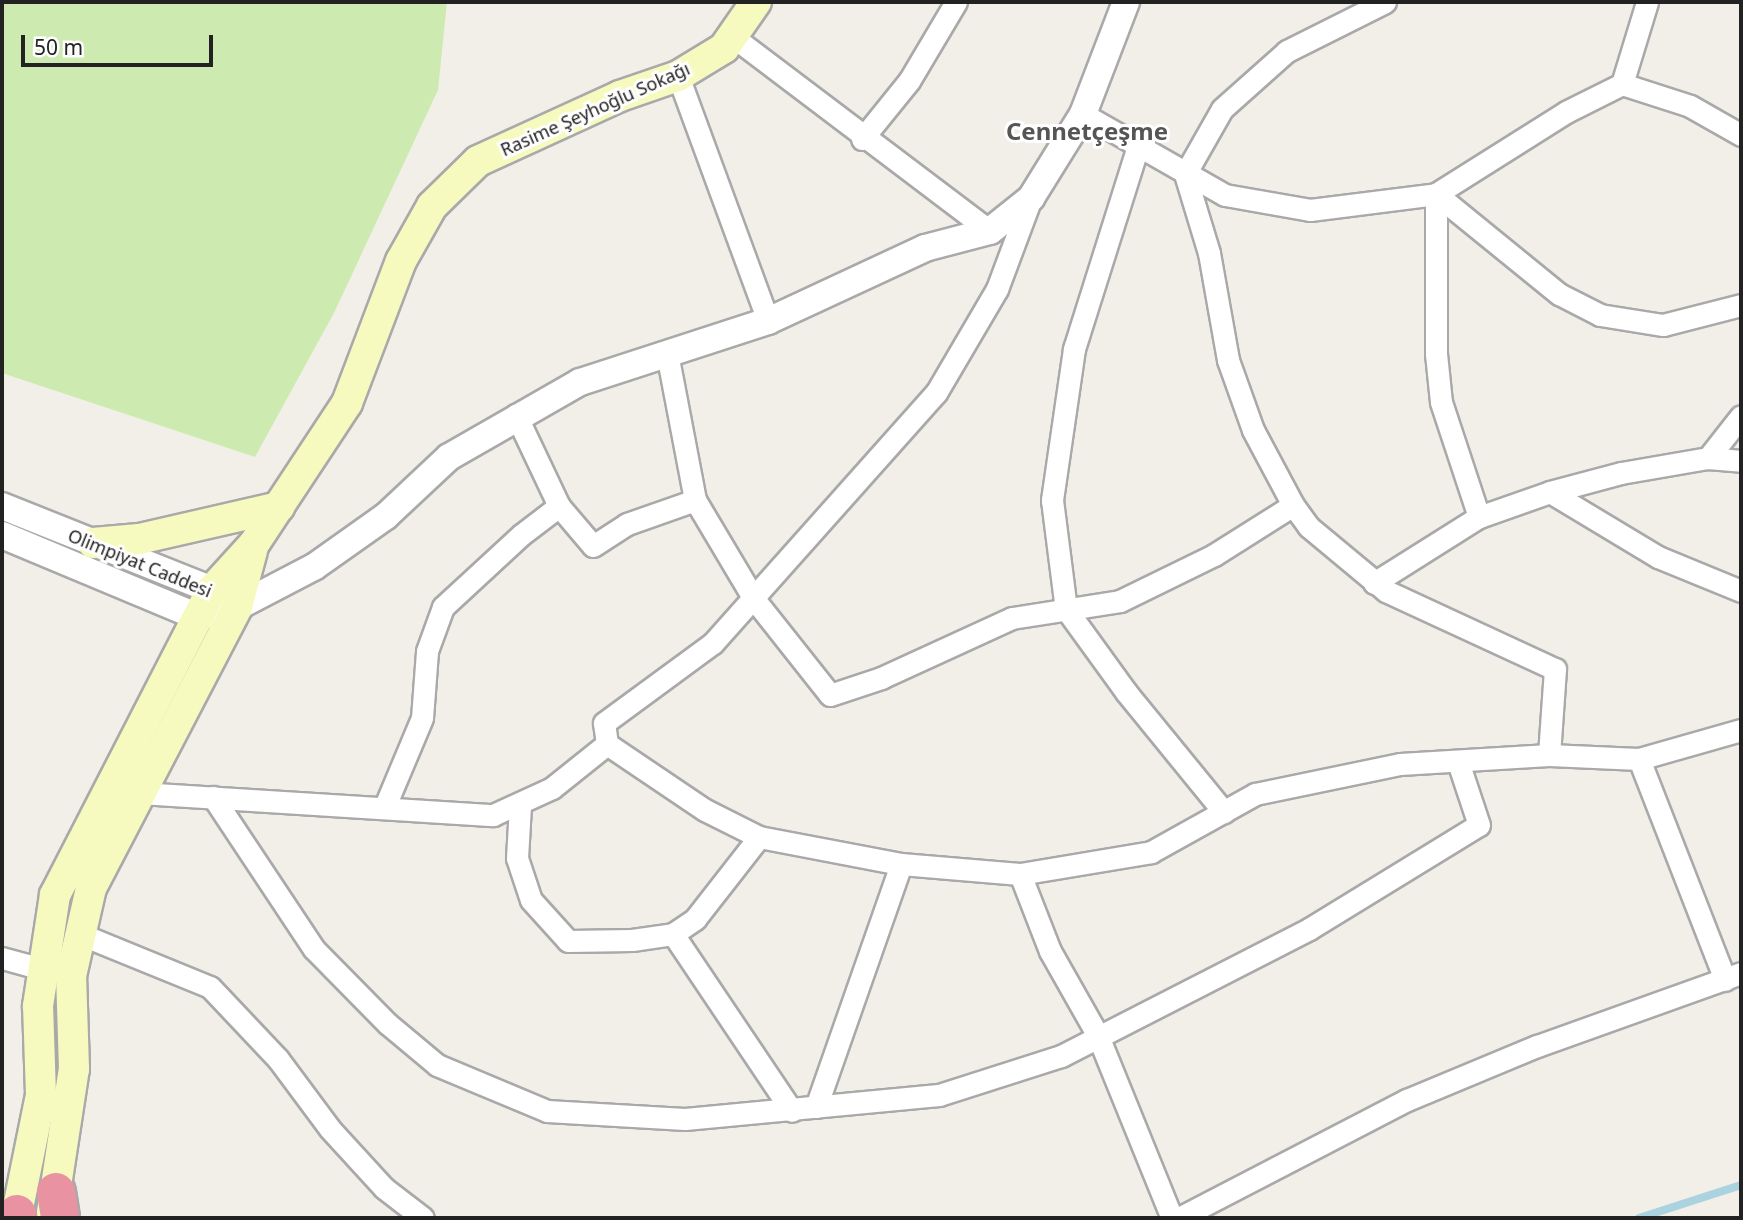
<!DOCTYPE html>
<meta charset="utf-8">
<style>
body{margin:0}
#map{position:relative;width:1743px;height:1220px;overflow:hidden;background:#f2efe9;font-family:"Noto Sans",sans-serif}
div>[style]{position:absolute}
.grass>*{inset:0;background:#cdebb0}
.stream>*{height:8px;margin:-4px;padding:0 4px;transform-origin:4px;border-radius:4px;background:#aad3df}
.roads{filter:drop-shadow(2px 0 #a9a9a9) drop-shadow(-2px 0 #a9a9a9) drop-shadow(0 2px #a9a9a9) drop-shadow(0 -2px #a9a9a9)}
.minor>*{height:21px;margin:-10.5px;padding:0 10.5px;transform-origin:10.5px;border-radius:10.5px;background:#fff}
.tertiary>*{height:26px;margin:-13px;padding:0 13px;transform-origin:13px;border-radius:13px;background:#fff}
.secondary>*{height:30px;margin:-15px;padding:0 15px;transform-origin:15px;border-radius:15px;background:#f7fabf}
.motorway>*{height:38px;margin:-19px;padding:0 19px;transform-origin:19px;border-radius:19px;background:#e892a2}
span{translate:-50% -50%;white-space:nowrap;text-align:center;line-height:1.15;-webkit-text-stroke:6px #fff;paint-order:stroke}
.street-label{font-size:18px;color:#222}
.district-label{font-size:24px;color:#555;font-weight:700}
.frame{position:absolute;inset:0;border:4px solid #222;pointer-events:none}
.scale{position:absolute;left:21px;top:35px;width:192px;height:32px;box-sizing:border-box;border:4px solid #222;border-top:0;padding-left:9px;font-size:21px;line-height:24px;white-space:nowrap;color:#222;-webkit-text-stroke:5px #fff;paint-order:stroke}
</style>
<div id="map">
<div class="grass">
<i style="clip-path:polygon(2px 2px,447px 2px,438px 90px,334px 313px,255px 457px,2px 373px)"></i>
</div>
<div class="stream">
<i style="left:1639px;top:1218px;width:107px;rotate:-17.9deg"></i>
</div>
<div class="roads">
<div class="minor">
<i style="left:1385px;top:2px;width:110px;rotate:153.4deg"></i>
<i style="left:1287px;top:51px;width:87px;rotate:138.3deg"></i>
<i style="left:1222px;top:109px;width:75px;rotate:119.6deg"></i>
<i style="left:1185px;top:174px;width:83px;rotate:73.1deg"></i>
<i style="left:1209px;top:253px;width:109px;rotate:79.9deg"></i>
<i style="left:1228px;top:360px;width:74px;rotate:70.3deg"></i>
<i style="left:1253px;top:430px;width:85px;rotate:61.9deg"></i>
<i style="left:1293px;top:505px;width:27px;rotate:54deg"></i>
<i style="left:1309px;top:527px;width:100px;rotate:39.7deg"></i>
<i style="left:1386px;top:591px;width:186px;rotate:24.8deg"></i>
<i style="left:1555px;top:669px;width:86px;rotate:94deg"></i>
<i style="left:732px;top:36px;width:323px;rotate:37.1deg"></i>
<i style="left:678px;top:76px;width:261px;rotate:69.8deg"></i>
<i style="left:1622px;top:84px;width:71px;rotate:17.9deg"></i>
<i style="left:1690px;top:106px;width:59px;rotate:29.6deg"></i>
<i style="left:1083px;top:114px;width:163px;rotate:29.7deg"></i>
<i style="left:1225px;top:195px;width:86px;rotate:10deg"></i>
<i style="left:1310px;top:210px;width:127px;rotate:-7.2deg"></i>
<i style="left:1436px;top:194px;width:154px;rotate:-32.2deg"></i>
<i style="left:1566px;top:112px;width:63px;rotate:-26.6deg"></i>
<i style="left:1622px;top:84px;width:86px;rotate:-73deg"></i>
<i style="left:862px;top:139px;width:75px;rotate:-51deg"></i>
<i style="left:909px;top:81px;width:92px;rotate:-59.3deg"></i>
<i style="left:1138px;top:146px;width:213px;rotate:107.5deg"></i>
<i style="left:1074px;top:349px;width:153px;rotate:98.3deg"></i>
<i style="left:1052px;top:500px;width:110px;rotate:82.7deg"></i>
<i style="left:1066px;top:609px;width:102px;rotate:54.1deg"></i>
<i style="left:1126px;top:692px;width:155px;rotate:50.8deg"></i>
<i style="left:667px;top:353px;width:150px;rotate:79.2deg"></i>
<i style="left:695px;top:500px;width:115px;rotate:59.2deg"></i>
<i style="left:754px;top:599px;width:122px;rotate:51.6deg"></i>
<i style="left:830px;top:695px;width:54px;rotate:-18.4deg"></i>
<i style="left:881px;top:678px;width:144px;rotate:-24.6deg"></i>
<i style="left:1012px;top:618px;width:109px;rotate:-8.9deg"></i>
<i style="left:1120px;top:601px;width:105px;rotate:-26.1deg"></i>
<i style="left:1214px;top:555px;width:93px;rotate:-32.3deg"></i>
<i style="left:1708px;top:458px;width:53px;rotate:-51.8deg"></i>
<i style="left:1550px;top:492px;width:126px;rotate:31deg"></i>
<i style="left:1658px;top:557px;width:90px;rotate:22.3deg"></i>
<i style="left:559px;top:506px;width:52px;rotate:49.6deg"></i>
<i style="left:593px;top:546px;width:40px;rotate:-32.9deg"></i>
<i style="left:627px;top:524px;width:72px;rotate:-19.4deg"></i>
<i style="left:1479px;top:517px;width:121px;rotate:-108.3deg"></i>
<i style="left:1441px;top:402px;width:48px;rotate:-95.9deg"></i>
<i style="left:1436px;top:354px;width:160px;rotate:-90deg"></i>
<i style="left:1436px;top:194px;width:159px;rotate:39.1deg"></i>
<i style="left:1559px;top:294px;width:46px;rotate:27.1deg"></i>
<i style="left:1600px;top:315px;width:64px;rotate:9deg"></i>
<i style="left:1663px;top:325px;width:81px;rotate:-14.4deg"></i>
<i style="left:1374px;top:583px;width:124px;rotate:-32.2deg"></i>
<i style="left:1479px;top:517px;width:75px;rotate:-19.4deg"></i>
<i style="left:1550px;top:492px;width:73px;rotate:-15deg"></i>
<i style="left:1621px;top:473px;width:88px;rotate:-9.8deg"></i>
<i style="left:1708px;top:458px;width:33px;rotate:5deg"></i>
<i style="left:607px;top:744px;width:118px;rotate:34deg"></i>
<i style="left:705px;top:810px;width:60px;rotate:26.6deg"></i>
<i style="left:1639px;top:759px;width:237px;rotate:68.7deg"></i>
<i style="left:140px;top:793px;width:354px;rotate:3.6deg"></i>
<i style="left:493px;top:815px;width:65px;rotate:-24.6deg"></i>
<i style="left:552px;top:788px;width:70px;rotate:-38.7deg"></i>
<i style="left:607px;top:744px;width:21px;rotate:-98deg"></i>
<i style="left:604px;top:723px;width:135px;rotate:-36.3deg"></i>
<i style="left:713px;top:643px;width:335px;rotate:-48.3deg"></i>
<i style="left:936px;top:393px;width:121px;rotate:-59.6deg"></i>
<i style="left:997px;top:289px;width:97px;rotate:-69.5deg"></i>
<i style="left:213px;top:797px;width:182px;rotate:56.4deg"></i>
<i style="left:314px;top:949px;width:105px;rotate:45.4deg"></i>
<i style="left:388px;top:1024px;width:64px;rotate:39.9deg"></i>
<i style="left:437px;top:1065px;width:119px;rotate:22.7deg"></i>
<i style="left:547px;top:1111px;width:138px;rotate:3.3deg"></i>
<i style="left:685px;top:1119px;width:255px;rotate:-5.4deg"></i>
<i style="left:939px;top:1095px;width:128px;rotate:-17.7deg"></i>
<i style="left:1061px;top:1056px;width:279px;rotate:-27.1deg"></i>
<i style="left:1309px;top:929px;width:199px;rotate:-31.5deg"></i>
<i style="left:1479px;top:825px;width:66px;rotate:-108.4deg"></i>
<i style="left:385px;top:806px;width:95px;rotate:-67.2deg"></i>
<i style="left:422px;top:718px;width:67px;rotate:-85.7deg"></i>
<i style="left:427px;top:651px;width:47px;rotate:-70deg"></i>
<i style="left:443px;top:607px;width:106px;rotate:-42.7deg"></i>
<i style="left:521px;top:535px;width:48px;rotate:-37.3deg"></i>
<i style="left:559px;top:506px;width:101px;rotate:-115.3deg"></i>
<i style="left:520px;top:806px;width:52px;rotate:93.3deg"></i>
<i style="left:517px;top:858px;width:44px;rotate:71.6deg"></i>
<i style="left:531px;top:900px;width:55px;rotate:47.9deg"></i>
<i style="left:568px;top:941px;width:64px;rotate:-0.9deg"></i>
<i style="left:632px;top:940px;width:41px;rotate:-8.3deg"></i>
<i style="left:673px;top:934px;width:27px;rotate:-34deg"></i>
<i style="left:695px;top:919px;width:104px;rotate:-52deg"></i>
<i style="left:759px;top:837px;width:145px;rotate:10.8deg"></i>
<i style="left:901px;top:864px;width:119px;rotate:4.8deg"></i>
<i style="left:1020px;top:874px;width:133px;rotate:-9.5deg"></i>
<i style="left:1151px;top:852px;width:119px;rotate:-29.1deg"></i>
<i style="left:1255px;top:794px;width:148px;rotate:-11.7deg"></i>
<i style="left:1400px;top:764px;width:149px;rotate:-3.5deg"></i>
<i style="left:1549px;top:755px;width:90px;rotate:2.5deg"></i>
<i style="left:1639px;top:759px;width:106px;rotate:-15.9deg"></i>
<i style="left:1020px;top:874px;width:83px;rotate:68.7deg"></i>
<i style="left:1050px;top:951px;width:98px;rotate:60.5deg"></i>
<i style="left:1098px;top:1036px;width:196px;rotate:67.9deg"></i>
<i style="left:80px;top:934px;width:140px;rotate:22.2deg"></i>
<i style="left:210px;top:987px;width:99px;rotate:46.6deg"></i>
<i style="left:278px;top:1059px;width:87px;rotate:53.4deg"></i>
<i style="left:330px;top:1129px;width:80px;rotate:47.5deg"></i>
<i style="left:384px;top:1188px;width:49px;rotate:37.6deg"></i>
<i style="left:673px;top:934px;width:213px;rotate:56.1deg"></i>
<i style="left:2px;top:958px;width:41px;rotate:15.4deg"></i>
<i style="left:816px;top:1107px;width:257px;rotate:-70.7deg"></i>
<i style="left:1179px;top:1218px;width:257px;rotate:-27.4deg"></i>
<i style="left:1407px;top:1100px;width:141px;rotate:-22.6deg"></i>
<i style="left:1537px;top:1046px;width:217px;rotate:-19.7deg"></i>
</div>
<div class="tertiary">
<i style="left:2px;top:506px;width:226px;rotate:21.8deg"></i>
<i style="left:212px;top:590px;width:21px;rotate:35deg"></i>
<i style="left:2px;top:535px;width:212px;rotate:22.7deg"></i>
<i style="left:198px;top:617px;width:40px;rotate:-14.4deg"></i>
<i style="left:237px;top:607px;width:87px;rotate:-27.5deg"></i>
<i style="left:314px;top:567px;width:88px;rotate:-35.3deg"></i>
<i style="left:386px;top:516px;width:86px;rotate:-43.1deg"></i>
<i style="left:449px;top:457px;width:151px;rotate:-29.8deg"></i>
<i style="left:580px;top:382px;width:198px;rotate:-18deg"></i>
<i style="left:768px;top:321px;width:173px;rotate:-24.9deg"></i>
<i style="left:925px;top:248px;width:67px;rotate:-14.7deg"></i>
<i style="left:990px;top:231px;width:53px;rotate:-38.8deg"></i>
<i style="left:1031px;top:198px;width:99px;rotate:-58.2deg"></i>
<i style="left:1083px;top:114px;width:120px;rotate:-69deg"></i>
</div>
<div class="secondary">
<i style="left:93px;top:543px;width:46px;rotate:-5deg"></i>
<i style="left:139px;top:539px;width:144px;rotate:-12.9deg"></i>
<i style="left:52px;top:1212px;width:145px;rotate:-81.3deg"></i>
<i style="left:74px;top:1069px;width:93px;rotate:-91.8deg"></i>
<i style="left:71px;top:976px;width:90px;rotate:-77.2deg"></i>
<i style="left:91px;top:888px;width:317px;rotate:-62.5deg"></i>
<i style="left:237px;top:607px;width:58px;rotate:-75deg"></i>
<i style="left:16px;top:1218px;width:126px;rotate:-78.5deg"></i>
<i style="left:41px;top:1095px;width:89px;rotate:-91.9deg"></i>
<i style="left:38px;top:1006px;width:112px;rotate:-81.3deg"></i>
<i style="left:55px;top:895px;width:343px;rotate:-62.8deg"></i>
<i style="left:212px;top:590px;width:62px;rotate:-47.6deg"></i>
<i style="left:254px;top:544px;width:169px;rotate:-56.6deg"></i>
<i style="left:347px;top:403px;width:152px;rotate:-69.2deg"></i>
<i style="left:401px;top:261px;width:63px;rotate:-60.6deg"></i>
<i style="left:432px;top:206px;width:64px;rotate:-44.4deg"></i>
<i style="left:478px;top:161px;width:156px;rotate:-24.6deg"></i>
<i style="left:620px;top:96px;width:61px;rotate:-19deg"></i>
<i style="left:678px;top:76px;width:54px;rotate:-31.3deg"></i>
<i style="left:724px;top:48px;width:56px;rotate:-55.2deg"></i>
</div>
<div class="motorway">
<i style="left:56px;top:1192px;width:26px;rotate:81deg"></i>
<i style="left:17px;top:1214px;width:4px;rotate:76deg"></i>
</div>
</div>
<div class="street-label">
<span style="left:595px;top:109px;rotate:-24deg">Rasime Şeyhoğlu Sokağı</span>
<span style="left:140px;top:563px;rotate:22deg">Olimpiyat Caddesi</span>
</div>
<div class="district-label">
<span style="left:1087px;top:131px">Cennetçeşme</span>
</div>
<div class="frame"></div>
<div class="scale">50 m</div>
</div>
